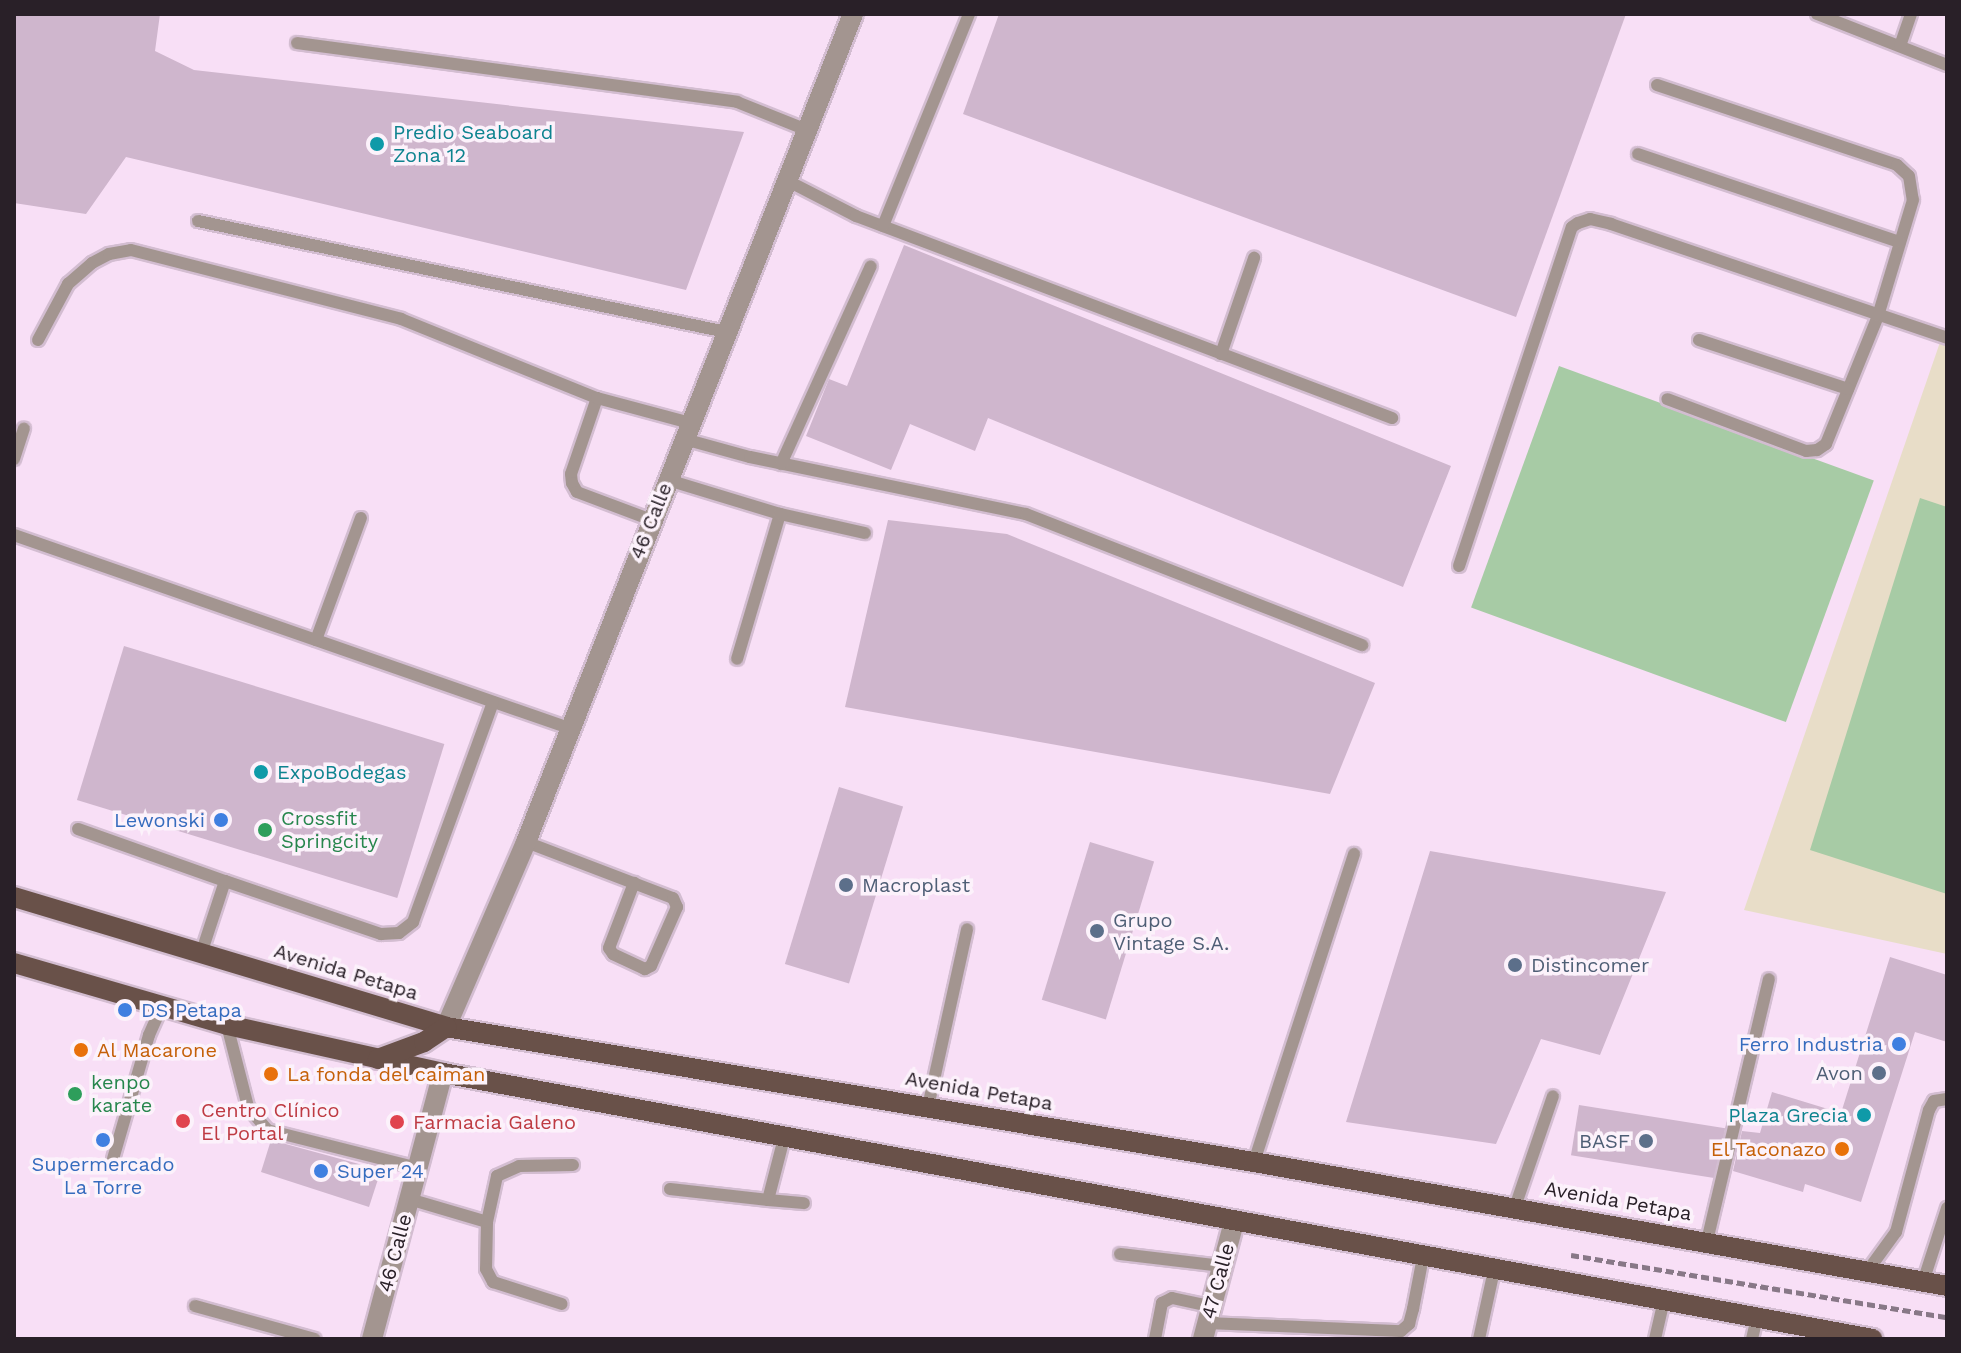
<!DOCTYPE html>
<meta charset="utf-8">
<style>
body{margin:0}
#map{position:relative;width:1961px;height:1353px;overflow:hidden;background:#f8dff6;font-family:"Work Sans",sans-serif}
div>[style]{position:absolute}
.industrial>*{inset:0;background:#e8ddc8}
.green>*{inset:0;background:#a7cba5;transform-origin:0 0}
.building>*{inset:0;background:#cfb6cd;transform-origin:0 0}
.path>*{height:5px;margin-top:-2.5px;transform-origin:0;background:repeating-linear-gradient(90deg,#887887 0 8px,transparent 0 12px)}
.roads{filter:drop-shadow(2px 0 #d3bdd1) drop-shadow(-2px 0 #d3bdd1) drop-shadow(0 2px #d3bdd1) drop-shadow(0 -2px #d3bdd1)}
.lane>*{height:12px;margin:-6px;padding:0 6px;transform-origin:6px;border-radius:6px;background:#a39590}
.street>*{height:20px;margin:-10px;padding:0 10px;transform-origin:10px;border-radius:10px;background:#a39590}
.primary>*{height:20px;margin:-10px;padding:0 10px;transform-origin:10px;border-radius:10px;background:#695149}
.dots>*{width:22px;height:22px;translate:-50% -50%;box-sizing:border-box;border:4px solid #fcf2fb;border-radius:50%}
span{translate:-50% -50%;white-space:nowrap;text-align:center;line-height:1.15;-webkit-text-stroke:7px #fcf2fb;paint-order:stroke}
.culture-label{font-size:20px;color:#0d838f}
.left{translate:0 -50%;text-align:left}
.right{translate:-100% -50%;text-align:right}
.street-label{font-size:20px;color:#292028}
.leisure-label{font-size:20px;color:#27864d}
.shop-label{font-size:20px;color:#366cbe}
.service-label{font-size:20px;color:#4e5e75}
.food-label{font-size:20px;color:#c56008}
.health-label{font-size:20px;color:#be3a42}
.frame{position:absolute;inset:0;border:16px solid #292028;pointer-events:none}
</style>
<div id="map">
<div class="industrial">
<i style="clip-path:polygon(1947px 322px,1947px 954px,1744px 910px)"></i>
</div>
<div class="green">
<i style="left:1559px;top:366px;width:335px;height:257px;rotate:20deg"></i>
<i style="clip-path:polygon(1920px 498px,1947px 507px,1947px 894px,1810px 850px)"></i>
</div>
<div class="building">
<i style="clip-path:polygon(14px 14px,160px 14px,155px 51px,194px 70px,744px 132px,686px 290px,126px 157px,86px 214px,14px 203px)"></i>
<i style="clip-path:polygon(999px 14px,1626px 14px,1516px 317px,963px 114px)"></i>
<i style="clip-path:polygon(904px 245px,1451px 466px,1403px 587px,988px 418px,975px 451px,910px 424px,891px 470px,806px 436px,829px 379px,847px 386px)"></i>
<i style="clip-path:polygon(888px 520px,1007px 534px,1375px 683px,1330px 794px,845px 707px)"></i>
<i style="left:124px;top:646px;width:335px;height:161px;rotate:17deg"></i>
<i style="left:839px;top:787px;width:67px;height:185px;rotate:17deg"></i>
<i style="left:1090px;top:842px;width:67px;height:165px;rotate:17deg"></i>
<i style="clip-path:polygon(1430px 851px,1666px 892px,1600px 1055px,1541px 1039px,1496px 1144px,1346px 1122px)"></i>
<i style="clip-path:polygon(1890px 957px,1947px 975px,1947px 1042px,1915px 1032px,1861px 1202px,1805px 1184px,1803px 1192px,1733px 1171px,1742px 1131px,1760px 1133px,1772px 1092px,1841px 1113px)"></i>
<i style="left:1579px;top:1105px;width:148px;height:51px;rotate:9deg"></i>
<i style="clip-path:polygon(271px 1140px,381px 1170px,369px 1207px,261px 1172px)"></i>
</div>
<div class="path">
<i style="left:1571px;top:1255px;width:381px;rotate:9.4deg"></i>
</div>
<div class="roads">
<div class="lane">
<i style="left:1817px;top:14px;width:140px;rotate:21.4deg"></i>
<i style="left:297px;top:43px;width:444px;rotate:7.6deg"></i>
<i style="left:737px;top:102px;width:75px;rotate:21.8deg"></i>
<i style="left:1900px;top:46px;width:34px;rotate:-71deg"></i>
<i style="left:1657px;top:85px;width:253px;rotate:18.4deg"></i>
<i style="left:1897px;top:165px;width:16px;rotate:43deg"></i>
<i style="left:1909px;top:176px;width:24px;rotate:81deg"></i>
<i style="left:1913px;top:200px;width:121px;rotate:106.8deg"></i>
<i style="left:1878px;top:316px;width:138px;rotate:112.1deg"></i>
<i style="left:1826px;top:444px;width:11px;rotate:146deg"></i>
<i style="left:1817px;top:450px;width:11px;rotate:175deg"></i>
<i style="left:1806px;top:451px;width:148px;rotate:-159.5deg"></i>
<i style="left:1638px;top:154px;width:276px;rotate:18.6deg"></i>
<i style="left:786px;top:180px;width:79px;rotate:27.2deg"></i>
<i style="left:856px;top:216px;width:573px;rotate:20.65deg"></i>
<i style="left:198px;top:221px;width:540px;rotate:11.87deg"></i>
<i style="left:883px;top:226px;width:229px;rotate:-67.9deg"></i>
<i style="left:38px;top:340px;width:64px;rotate:-61.8deg"></i>
<i style="left:68px;top:284px;width:32px;rotate:-41deg"></i>
<i style="left:92px;top:263px;width:19px;rotate:-28deg"></i>
<i style="left:109px;top:254px;width:22px;rotate:-10deg"></i>
<i style="left:131px;top:250px;width:279px;rotate:14.3deg"></i>
<i style="left:401px;top:319px;width:211px;rotate:22deg"></i>
<i style="left:597px;top:398px;width:80px;rotate:108.9deg"></i>
<i style="left:571px;top:474px;width:9px;rotate:84deg"></i>
<i style="left:572px;top:483px;width:10px;rotate:61deg"></i>
<i style="left:577px;top:492px;width:80px;rotate:20.5deg"></i>
<i style="left:1699px;top:340px;width:157px;rotate:18.2deg"></i>
<i style="left:1221px;top:354px;width:102px;rotate:-71deg"></i>
<i style="left:597px;top:398px;width:96px;rotate:15deg"></i>
<i style="left:684px;top:439px;width:68px;rotate:15.3deg"></i>
<i style="left:750px;top:457px;width:282px;rotate:11.7deg"></i>
<i style="left:1026px;top:514px;width:361px;rotate:21.3deg"></i>
<i style="left:14px;top:459px;width:32px;rotate:-72deg"></i>
<i style="left:781px;top:464px;width:217px;rotate:-65.6deg"></i>
<i style="left:668px;top:480px;width:117px;rotate:16.9deg"></i>
<i style="left:780px;top:514px;width:151px;rotate:106.5deg"></i>
<i style="left:780px;top:514px;width:87px;rotate:12.6deg"></i>
<i style="left:14px;top:535px;width:588px;rotate:19.18deg"></i>
<i style="left:1459px;top:566px;width:357px;rotate:-71.6deg"></i>
<i style="left:1572px;top:227px;width:7px;rotate:-34deg"></i>
<i style="left:1578px;top:223px;width:13px;rotate:-18deg"></i>
<i style="left:1590px;top:219px;width:22px;rotate:13deg"></i>
<i style="left:1611px;top:224px;width:355px;rotate:18.7deg"></i>
<i style="left:316px;top:640px;width:130px;rotate:-69.8deg"></i>
<i style="left:78px;top:829px;width:156px;rotate:19.5deg"></i>
<i style="left:225px;top:881px;width:77px;rotate:108.2deg"></i>
<i style="left:526px;top:842px;width:157px;rotate:20.9deg"></i>
<i style="left:673px;top:898px;width:10px;rotate:66deg"></i>
<i style="left:677px;top:907px;width:64px;rotate:113.8deg"></i>
<i style="left:651px;top:966px;width:7px;rotate:153deg"></i>
<i style="left:645px;top:969px;width:35px;rotate:-155deg"></i>
<i style="left:613px;top:954px;width:7px;rotate:-124deg"></i>
<i style="left:609px;top:948px;width:70px;rotate:-69deg"></i>
<i style="left:225px;top:881px;width:165px;rotate:18.8deg"></i>
<i style="left:381px;top:934px;width:18px;rotate:-3deg"></i>
<i style="left:399px;top:933px;width:18px;rotate:-38deg"></i>
<i style="left:413px;top:922px;width:234px;rotate:-70deg"></i>
<i style="left:227px;top:1025px;width:85px;rotate:75.6deg"></i>
<i style="left:248px;top:1107px;width:30px;rotate:50deg"></i>
<i style="left:267px;top:1130px;width:156px;rotate:14.1deg"></i>
<i style="left:928px;top:1107px;width:182px;rotate:-77.6deg"></i>
<i style="left:784px;top:1138px;width:64px;rotate:104.5deg"></i>
<i style="left:768px;top:1200px;width:36px;rotate:5deg"></i>
<i style="left:113px;top:1159px;width:129px;rotate:-73.8deg"></i>
<i style="left:149px;top:1035px;width:32px;rotate:-66deg"></i>
<i style="left:1254px;top:1162px;width:324px;rotate:-72deg"></i>
<i style="left:670px;top:1189px;width:99px;rotate:6.4deg"></i>
<i style="left:409px;top:1199px;width:81px;rotate:16.4deg"></i>
<i style="left:487px;top:1222px;width:47px;rotate:91.2deg"></i>
<i style="left:486px;top:1269px;width:15px;rotate:62deg"></i>
<i style="left:493px;top:1282px;width:72px;rotate:17.7deg"></i>
<i style="left:1515px;top:1207px;width:117px;rotate:-71.1deg"></i>
<i style="left:487px;top:1222px;width:47px;rotate:-77.7deg"></i>
<i style="left:497px;top:1176px;width:24px;rotate:-24deg"></i>
<i style="left:519px;top:1166px;width:54px;rotate:-1.1deg"></i>
<i style="left:1707px;top:1241px;width:269px;rotate:-76.7deg"></i>
<i style="left:1120px;top:1254px;width:103px;rotate:6.7deg"></i>
<i style="left:1869px;top:1269px;width:46px;rotate:-53.9deg"></i>
<i style="left:1896px;top:1232px;width:126px;rotate:-74.9deg"></i>
<i style="left:1929px;top:1110px;width:10px;rotate:-61deg"></i>
<i style="left:1934px;top:1101px;width:13px;rotate:-9deg"></i>
<i style="left:1923px;top:1282px;width:78px;rotate:-72deg"></i>
<i style="left:195px;top:1306px;width:124px;rotate:15.4deg"></i>
<i style="left:1207px;top:1323px;width:194px;rotate:2.4deg"></i>
<i style="left:1401px;top:1331px;width:11px;rotate:-41deg"></i>
<i style="left:1409px;top:1324px;width:16px;rotate:-75deg"></i>
<i style="left:1413px;top:1309px;width:53px;rotate:-79.1deg"></i>
<i style="left:1155px;top:1339px;width:37px;rotate:-79deg"></i>
<i style="left:1162px;top:1303px;width:11px;rotate:-27deg"></i>
<i style="left:1172px;top:1298px;width:40px;rotate:12deg"></i>
<i style="left:1479px;top:1339px;width:71px;rotate:-77.7deg"></i>
<i style="left:1655px;top:1339px;width:39px;rotate:-77deg"></i>
<i style="left:1752px;top:1339px;width:22px;rotate:-77deg"></i>
</div>
<div class="street">
<i style="left:446px;top:1027px;width:202px;rotate:-66.6deg"></i>
<i style="left:526px;top:842px;width:890px;rotate:-68.45deg"></i>
<i style="left:372px;top:1339px;width:275px;rotate:-75.1deg"></i>
<i style="left:1203px;top:1339px;width:121px;rotate:-75.2deg"></i>
</div>
<div class="primary">
<i style="left:14px;top:897px;width:451px;rotate:16.7deg"></i>
<i style="left:446px;top:1027px;width:819px;rotate:9.49deg"></i>
<i style="left:1254px;top:1162px;width:704px;rotate:10.14deg"></i>
<i style="left:14px;top:963px;width:222px;rotate:16.2deg"></i>
<i style="left:227px;top:1025px;width:221px;rotate:12.5deg"></i>
<i style="left:443px;top:1073px;width:1454px;rotate:10.54deg"></i>
<i style="left:378px;top:1059px;width:49px;rotate:-20.3deg"></i>
<i style="left:424px;top:1042px;width:27px;rotate:-34deg"></i>
</div>
</div>
<div class="dots">
<i style="left:377px;top:144px;background:#0f9aa8"></i>
<i style="left:261px;top:772px;background:#0f9aa8"></i>
<i style="left:221px;top:820px;background:#3f7fe0"></i>
<i style="left:265px;top:830px;background:#2e9e5b"></i>
<i style="left:846px;top:885px;background:#5c6f8a"></i>
<i style="left:1097px;top:931px;background:#5c6f8a"></i>
<i style="left:1515px;top:965px;background:#5c6f8a"></i>
<i style="left:125px;top:1010px;background:#3f7fe0"></i>
<i style="left:1899px;top:1044px;background:#3f7fe0"></i>
<i style="left:81px;top:1050px;background:#e8710a"></i>
<i style="left:1879px;top:1073px;background:#5c6f8a"></i>
<i style="left:271px;top:1074px;background:#e8710a"></i>
<i style="left:75px;top:1094px;background:#2e9e5b"></i>
<i style="left:1864px;top:1115px;background:#0f9aa8"></i>
<i style="left:183px;top:1121px;background:#e0444e"></i>
<i style="left:397px;top:1122px;background:#e0444e"></i>
<i style="left:103px;top:1140px;background:#3f7fe0"></i>
<i style="left:1646px;top:1141px;background:#5c6f8a"></i>
<i style="left:1842px;top:1149px;background:#e8710a"></i>
<i style="left:321px;top:1171px;background:#3f7fe0"></i>
</div>
<div class="culture-label">
<span class="left" style="left:393px;top:144px">Predio Seaboard<br>Zona 12</span>
<span class="left" style="left:277px;top:772px">ExpoBodegas</span>
<span class="right" style="left:1848px;top:1115px">Plaza Grecia</span>
</div>
<div class="street-label">
<span style="left:651px;top:521px;rotate:-68deg">46 Calle</span>
<span style="left:346px;top:972px;rotate:17deg">Avenida Petapa</span>
<span style="left:979px;top:1091px;rotate:10deg">Avenida Petapa</span>
<span style="left:1618px;top:1201px;rotate:10deg">Avenida Petapa</span>
<span style="left:395px;top:1253px;rotate:-75deg">46 Calle</span>
<span style="left:1218px;top:1281px;rotate:-75deg">47 Calle</span>
</div>
<div class="leisure-label">
<span class="left" style="left:281px;top:830px">Crossfit<br>Springcity</span>
<span class="left" style="left:91px;top:1094px">kenpo<br>karate</span>
</div>
<div class="shop-label">
<span class="right" style="left:205px;top:820px">Lewonski</span>
<span class="left" style="left:141px;top:1010px">DS Petapa</span>
<span class="right" style="left:1883px;top:1044px">Ferro Industria</span>
<span style="left:103px;top:1176px">Supermercado<br>La Torre</span>
<span class="left" style="left:337px;top:1171px">Super 24</span>
</div>
<div class="service-label">
<span class="left" style="left:862px;top:885px">Macroplast</span>
<span class="left" style="left:1113px;top:932px">Grupo<br>Vintage S.A.</span>
<span class="left" style="left:1531px;top:965px">Distincomer</span>
<span class="right" style="left:1863px;top:1073px">Avon</span>
<span class="right" style="left:1630px;top:1141px">BASF</span>
</div>
<div class="food-label">
<span class="left" style="left:97px;top:1050px">Al Macarone</span>
<span class="left" style="left:287px;top:1074px">La fonda del caiman</span>
<span class="right" style="left:1826px;top:1149px">El Taconazo</span>
</div>
<div class="health-label">
<span class="left" style="left:201px;top:1122px">Centro Clínico<br>El Portal</span>
<span class="left" style="left:413px;top:1122px">Farmacia Galeno</span>
</div>
<div class="frame"></div>
</div>
